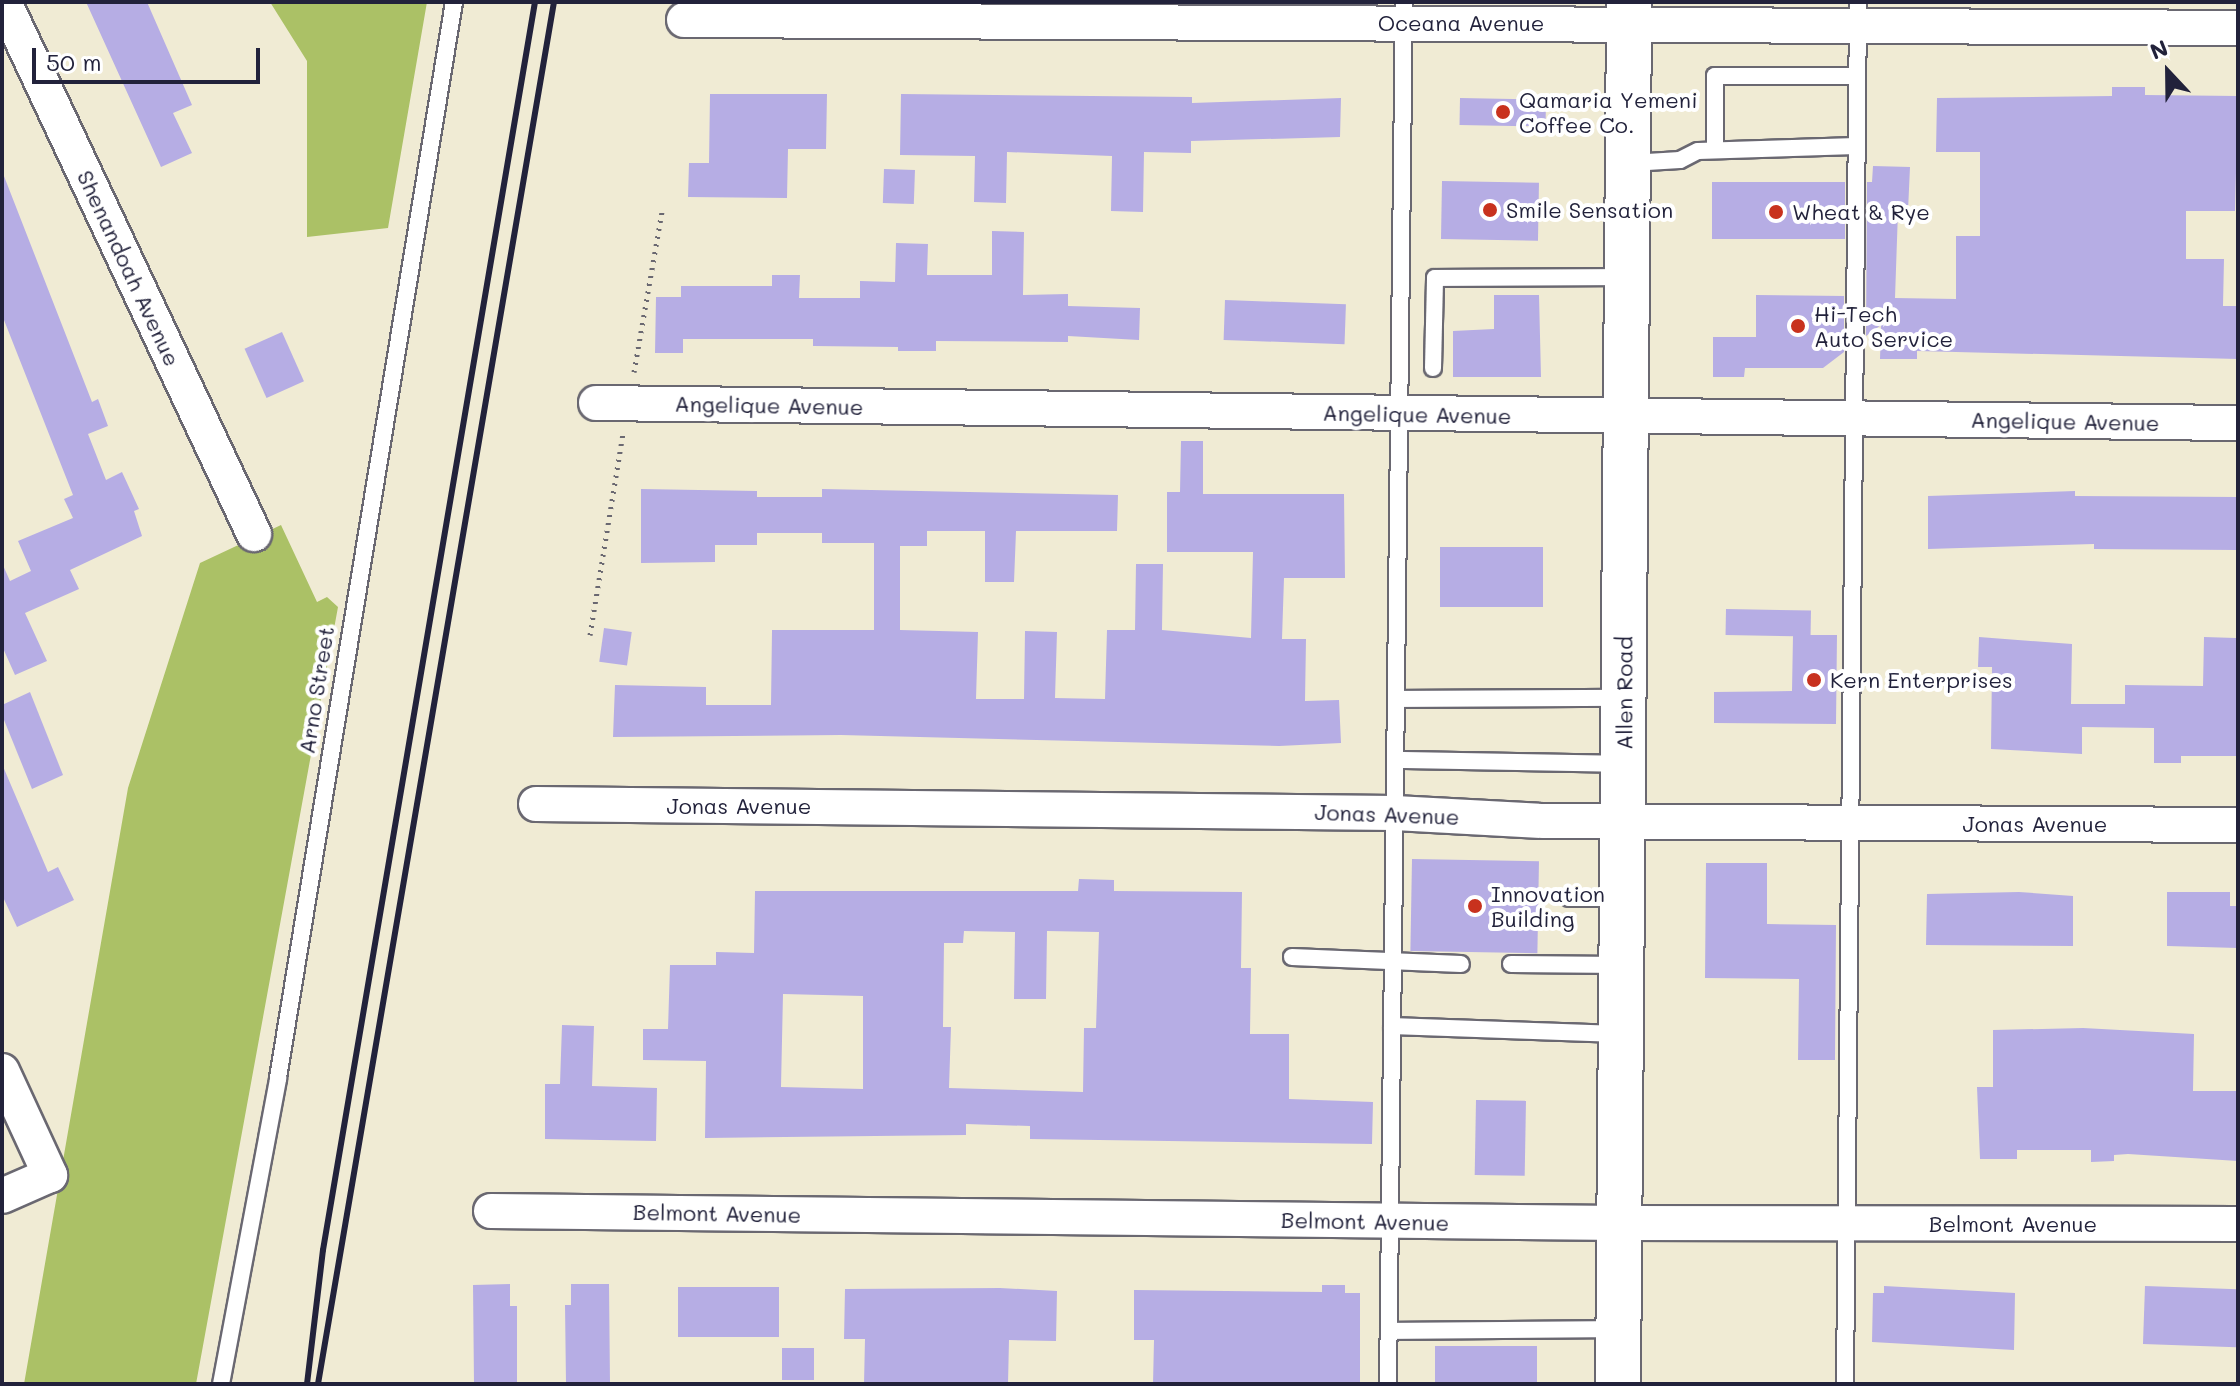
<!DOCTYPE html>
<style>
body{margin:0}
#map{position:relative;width:2240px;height:1386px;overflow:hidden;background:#f0ebd4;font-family:Mali,sans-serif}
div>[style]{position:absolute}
.green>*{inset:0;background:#abc166}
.building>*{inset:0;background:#b6ade4;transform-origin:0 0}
.path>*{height:5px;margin-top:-2.5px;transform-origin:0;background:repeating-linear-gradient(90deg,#6a6871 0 2px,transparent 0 8px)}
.roads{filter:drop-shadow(2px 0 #6a6871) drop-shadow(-2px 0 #6a6871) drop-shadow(0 2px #6a6871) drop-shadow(0 -2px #6a6871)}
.lane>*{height:16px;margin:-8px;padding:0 8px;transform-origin:8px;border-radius:8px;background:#fff}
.street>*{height:34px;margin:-17px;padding:0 17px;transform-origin:17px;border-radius:17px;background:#fff}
.secondary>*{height:44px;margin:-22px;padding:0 22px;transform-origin:22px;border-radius:22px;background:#fff}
.rail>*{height:6px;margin:-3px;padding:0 3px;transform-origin:3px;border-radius:3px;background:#22223b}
.dots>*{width:22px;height:22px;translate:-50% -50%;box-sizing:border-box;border:4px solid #fff;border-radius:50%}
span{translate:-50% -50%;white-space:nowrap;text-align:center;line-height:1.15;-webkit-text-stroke:8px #fff;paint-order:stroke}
.street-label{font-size:22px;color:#22223b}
.poi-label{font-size:22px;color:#22223b}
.left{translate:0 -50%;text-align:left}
.frame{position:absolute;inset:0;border:4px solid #22223b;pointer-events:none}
.north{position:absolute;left:2128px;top:32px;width:80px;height:80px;-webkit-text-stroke:6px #fff;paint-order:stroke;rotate:338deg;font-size:22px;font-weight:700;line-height:32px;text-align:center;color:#22223b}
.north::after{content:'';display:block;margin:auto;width:28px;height:36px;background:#22223b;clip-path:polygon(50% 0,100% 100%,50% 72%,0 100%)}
.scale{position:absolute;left:32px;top:48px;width:228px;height:36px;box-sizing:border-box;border:4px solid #22223b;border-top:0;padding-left:10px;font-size:24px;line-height:28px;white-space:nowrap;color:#22223b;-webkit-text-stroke:6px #fff;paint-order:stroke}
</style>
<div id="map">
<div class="green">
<i style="clip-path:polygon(270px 2px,427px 2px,388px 228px,307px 237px,307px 61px)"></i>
<i style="clip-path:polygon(281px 525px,317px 602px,327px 597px,338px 607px,196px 1384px,24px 1384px,128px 788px,200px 563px)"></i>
</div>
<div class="building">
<i style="clip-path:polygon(86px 2px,147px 2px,192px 105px,173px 113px,192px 153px,161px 167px)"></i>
<i style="clip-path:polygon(2112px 87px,2145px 87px,2145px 95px,2238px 96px,2235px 211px,2186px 211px,2186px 259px,2224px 259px,2223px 306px,2238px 306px,2238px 359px,1917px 351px,1917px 359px,1880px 359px,1881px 325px,1866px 336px,1867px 182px,1872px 182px,1873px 166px,1910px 167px,1908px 211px,1898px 211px,1895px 298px,1956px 299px,1956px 236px,1980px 236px,1980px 152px,1936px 152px,1937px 98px,2112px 96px)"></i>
<i style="clip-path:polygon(710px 94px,827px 94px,826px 149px,788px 149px,787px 198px,688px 197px,689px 163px,709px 163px)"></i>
<i style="clip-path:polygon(901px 94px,1192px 97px,1192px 103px,1341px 98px,1340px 137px,1191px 141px,1191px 153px,1144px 152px,1143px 212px,1111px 211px,1112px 156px,1007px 152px,1006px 203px,974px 202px,975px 156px,900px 155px)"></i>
<i style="left:1460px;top:98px;width:86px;height:27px;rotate:1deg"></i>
<i style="left:884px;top:169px;width:31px;height:34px;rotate:2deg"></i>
<i style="clip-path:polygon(2px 171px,92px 402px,98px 399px,108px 426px,88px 434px,106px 480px,122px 472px,139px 509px,134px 511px,142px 536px,70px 570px,79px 589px,25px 613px,47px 661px,15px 675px,2px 646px,2px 563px,10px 581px,31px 571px,18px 541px,73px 518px,64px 499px,73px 495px,2px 315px)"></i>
<i style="left:1442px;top:181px;width:97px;height:58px;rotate:1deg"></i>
<i style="left:1845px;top:182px;width:57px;height:133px;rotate:90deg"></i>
<i style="clip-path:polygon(992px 231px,1024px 232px,1023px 295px,1068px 294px,1068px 306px,1140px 308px,1139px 340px,1068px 336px,1068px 342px,936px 341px,936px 351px,898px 351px,898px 347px,813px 346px,813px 339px,683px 339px,683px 353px,655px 353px,656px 297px,681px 297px,681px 286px,772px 286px,772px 275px,800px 275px,799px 298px,860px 298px,860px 281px,895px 282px,896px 243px,928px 244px,927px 275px,992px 275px)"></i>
<i style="clip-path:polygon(1494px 295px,1539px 295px,1541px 377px,1453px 377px,1453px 331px,1494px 329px)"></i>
<i style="clip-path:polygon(1756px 295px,1844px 296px,1844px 352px,1823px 368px,1745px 368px,1744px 377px,1713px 377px,1713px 337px,1756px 337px)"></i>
<i style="left:1225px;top:300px;width:121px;height:40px;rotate:2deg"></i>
<i style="left:282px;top:332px;width:54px;height:41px;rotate:66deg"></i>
<i style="clip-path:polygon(1181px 441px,1203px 441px,1203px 494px,1344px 494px,1345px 578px,1284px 578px,1282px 639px,1306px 639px,1305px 701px,1339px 700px,1341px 743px,1279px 746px,841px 735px,613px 737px,615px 685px,706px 687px,706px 705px,771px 705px,772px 630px,874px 630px,874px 543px,822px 543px,822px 533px,757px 533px,757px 545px,715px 545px,715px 562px,641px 563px,641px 489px,757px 491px,757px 497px,822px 497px,822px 489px,1118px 495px,1117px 531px,1016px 531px,1014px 582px,985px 582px,985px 531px,927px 531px,927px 546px,900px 546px,900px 630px,978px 632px,976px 699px,1024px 699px,1025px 631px,1057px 632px,1055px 698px,1105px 699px,1107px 630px,1135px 630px,1136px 564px,1163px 564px,1162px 630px,1251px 638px,1253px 552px,1167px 552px,1167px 492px,1180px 492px)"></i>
<i style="clip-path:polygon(2075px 491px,2075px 496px,2238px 497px,2238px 550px,2094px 549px,2094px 544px,1928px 549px,1928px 496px)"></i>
<i style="left:1440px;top:547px;width:103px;height:60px"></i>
<i style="left:1726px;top:609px;width:85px;height:26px;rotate:1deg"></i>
<i style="left:604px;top:628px;width:28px;height:34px;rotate:8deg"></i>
<i style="clip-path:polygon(1793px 635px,1837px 635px,1836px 724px,1714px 723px,1714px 692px,1792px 691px)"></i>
<i style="clip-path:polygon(1979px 637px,2072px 644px,2071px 704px,2125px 704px,2125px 685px,2203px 686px,2204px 637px,2236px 638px,2238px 756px,2181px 756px,2181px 763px,2154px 763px,2154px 728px,2082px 727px,2082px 754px,1991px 749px,1992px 667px,1978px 667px)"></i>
<i style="clip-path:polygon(30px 692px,63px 775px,32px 789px,2px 715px,2px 705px)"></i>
<i style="clip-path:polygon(2px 764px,48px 872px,58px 867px,74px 900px,17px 927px,2px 895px)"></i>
<i style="left:1412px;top:859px;width:127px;height:92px;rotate:1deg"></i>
<i style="clip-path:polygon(1706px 863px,1767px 863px,1767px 924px,1836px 925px,1835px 1060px,1798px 1060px,1799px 979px,1705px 978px)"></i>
<i style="clip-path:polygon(evenodd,1079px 879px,1114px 880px,1114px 891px,1242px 892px,1241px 968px,1251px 968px,1250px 1034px,1289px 1034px,1289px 1099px,1373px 1102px,1372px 1144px,1030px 1139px,1030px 1126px,966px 1124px,966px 1135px,705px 1138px,706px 1061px,643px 1060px,643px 1029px,668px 1029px,670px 965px,716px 965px,716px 952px,754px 953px,755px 891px,1078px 891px,1079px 879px,964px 931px,1015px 932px,1014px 999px,1046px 999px,1047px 931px,1099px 932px,1096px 1028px,1084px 1028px,1083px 1092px,949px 1088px,951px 1027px,943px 1027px,944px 943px,963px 943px,964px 931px,1079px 879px,783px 994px,863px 996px,863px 1089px,781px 1087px,783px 994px)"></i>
<i style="clip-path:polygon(2019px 892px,2073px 896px,2073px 946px,1926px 945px,1927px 894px)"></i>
<i style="clip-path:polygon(2167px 892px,2230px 892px,2230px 906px,2238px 906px,2238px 948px,2167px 946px)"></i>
<i style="clip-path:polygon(562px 1025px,594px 1026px,592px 1086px,657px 1088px,656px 1141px,545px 1139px,545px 1084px,560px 1084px)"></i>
<i style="clip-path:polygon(2083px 1028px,2194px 1034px,2193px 1091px,2238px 1091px,2238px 1161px,2128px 1154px,2114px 1155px,2114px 1161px,2091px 1162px,2091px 1150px,2017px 1150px,2017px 1159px,1980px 1159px,1977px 1087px,1993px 1087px,1993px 1030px)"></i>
<i style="left:1476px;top:1100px;width:50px;height:75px;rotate:1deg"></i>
<i style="clip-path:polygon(510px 1284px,510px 1306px,517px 1306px,517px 1384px,474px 1384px,473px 1285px)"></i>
<i style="clip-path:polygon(571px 1284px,609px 1284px,610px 1384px,566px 1384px,565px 1305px,571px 1305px)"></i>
<i style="clip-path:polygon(1322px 1285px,1345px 1285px,1345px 1293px,1360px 1293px,1360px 1384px,1153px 1384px,1154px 1340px,1134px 1340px,1134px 1290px,1322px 1292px)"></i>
<i style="clip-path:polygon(1884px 1286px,2015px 1293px,2014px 1350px,1872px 1342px,1873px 1293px,1884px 1293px)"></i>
<i style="left:2145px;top:1286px;width:93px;height:58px;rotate:2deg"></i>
<i style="left:678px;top:1287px;width:101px;height:50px"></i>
<i style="clip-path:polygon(1000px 1288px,1057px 1291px,1056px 1341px,1009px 1340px,1008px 1384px,864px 1384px,865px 1339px,844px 1339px,845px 1289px)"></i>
<i style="left:1537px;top:1346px;width:38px;height:102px;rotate:90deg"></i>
<i style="left:782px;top:1348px;width:32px;height:32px"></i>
</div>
<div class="path">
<i style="left:634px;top:372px;width:163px;rotate:-80.1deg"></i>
<i style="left:590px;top:635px;width:205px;rotate:-80.7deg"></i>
</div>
<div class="roads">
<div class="lane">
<i style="left:1715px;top:150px;width:74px;rotate:-90deg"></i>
<i style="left:1715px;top:76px;width:142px"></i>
<i style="left:1631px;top:163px;width:49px;rotate:-3.5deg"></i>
<i style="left:1680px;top:160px;width:20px;rotate:-27deg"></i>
<i style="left:1698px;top:151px;width:158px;rotate:-1.8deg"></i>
<i style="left:1433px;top:368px;width:90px;rotate:-88.7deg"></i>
<i style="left:1435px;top:278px;width:191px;rotate:-0.3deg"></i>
<i style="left:1397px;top:699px;width:225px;rotate:-0.3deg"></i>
<i style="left:1398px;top:760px;width:224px;rotate:1deg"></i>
<i style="left:1569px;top:898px;width:50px"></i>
<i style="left:1292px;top:957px;width:169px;rotate:2.4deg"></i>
<i style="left:1511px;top:964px;width:111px;rotate:0.5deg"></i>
<i style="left:1392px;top:1026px;width:226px;rotate:2deg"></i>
<i style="left:1389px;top:1331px;width:228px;rotate:-0.5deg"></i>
<i style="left:221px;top:1384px;width:311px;rotate:-79.4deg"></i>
<i style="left:278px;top:1078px;width:1090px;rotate:-80.71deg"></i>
<i style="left:1388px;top:1384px;width:1382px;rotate:-89.34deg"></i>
<i style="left:1845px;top:1384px;width:1382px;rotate:-89.46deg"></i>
</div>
<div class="street">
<i style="left:4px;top:2px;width:588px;rotate:64.83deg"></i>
<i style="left:684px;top:20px;width:1554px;rotate:0.29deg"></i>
<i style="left:596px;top:403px;width:1642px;rotate:0.7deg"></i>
<i style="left:536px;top:804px;width:859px;rotate:0.6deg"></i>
<i style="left:1395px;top:813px;width:150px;rotate:3.1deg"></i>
<i style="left:1545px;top:821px;width:693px;rotate:0.33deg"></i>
<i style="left:2px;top:1071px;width:115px;rotate:65.2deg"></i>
<i style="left:50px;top:1175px;width:52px;rotate:156.4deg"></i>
<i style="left:491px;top:1211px;width:1130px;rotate:0.61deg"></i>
<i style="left:1621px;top:1223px;width:617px;rotate:0.09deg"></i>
</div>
<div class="secondary">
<i style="left:1618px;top:1384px;width:1382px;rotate:-89.54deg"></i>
</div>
</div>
<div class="rail">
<i style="left:307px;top:1384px;width:135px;rotate:-83.2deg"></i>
<i style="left:323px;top:1250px;width:1266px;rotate:-80.36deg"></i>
<i style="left:318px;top:1384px;width:1402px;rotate:-80.31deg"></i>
</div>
<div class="dots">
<i style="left:1503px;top:112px;background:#c8321e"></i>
<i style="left:1490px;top:210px;background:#c8321e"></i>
<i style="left:1776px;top:212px;background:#c8321e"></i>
<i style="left:1798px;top:326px;background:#c8321e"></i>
<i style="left:1814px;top:680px;background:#c8321e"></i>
<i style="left:1475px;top:906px;background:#c8321e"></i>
</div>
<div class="street-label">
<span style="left:1461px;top:23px">Oceana Avenue</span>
<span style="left:129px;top:268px;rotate:65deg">Shenandoah Avenue</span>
<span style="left:769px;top:405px;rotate:1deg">Angelique Avenue</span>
<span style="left:1417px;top:414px;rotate:1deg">Angelique Avenue</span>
<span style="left:2065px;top:421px;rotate:1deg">Angelique Avenue</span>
<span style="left:316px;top:690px;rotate:-81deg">Arno Street</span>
<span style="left:1624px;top:693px;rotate:-90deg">Allen Road</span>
<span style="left:739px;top:806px">Jonas Avenue</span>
<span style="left:1387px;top:814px;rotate:2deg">Jonas Avenue</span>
<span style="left:2035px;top:824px">Jonas Avenue</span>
<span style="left:717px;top:1213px;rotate:1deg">Belmont Avenue</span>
<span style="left:1365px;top:1221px;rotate:1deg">Belmont Avenue</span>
<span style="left:2013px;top:1224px">Belmont Avenue</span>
</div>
<div class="poi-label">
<span class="left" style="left:1519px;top:112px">Qamaria Yemeni<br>Coffee Co.</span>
<span class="left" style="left:1506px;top:210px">Smile Sensation</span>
<span class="left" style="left:1792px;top:212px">Wheat &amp; Rye</span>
<span class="left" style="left:1814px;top:326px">Hi-Tech<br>Auto Service</span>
<span class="left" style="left:1830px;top:680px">Kern Enterprises</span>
<span class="left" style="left:1491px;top:906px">Innovation<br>Building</span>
</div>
<div class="frame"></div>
<div class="north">N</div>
<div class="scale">50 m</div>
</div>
